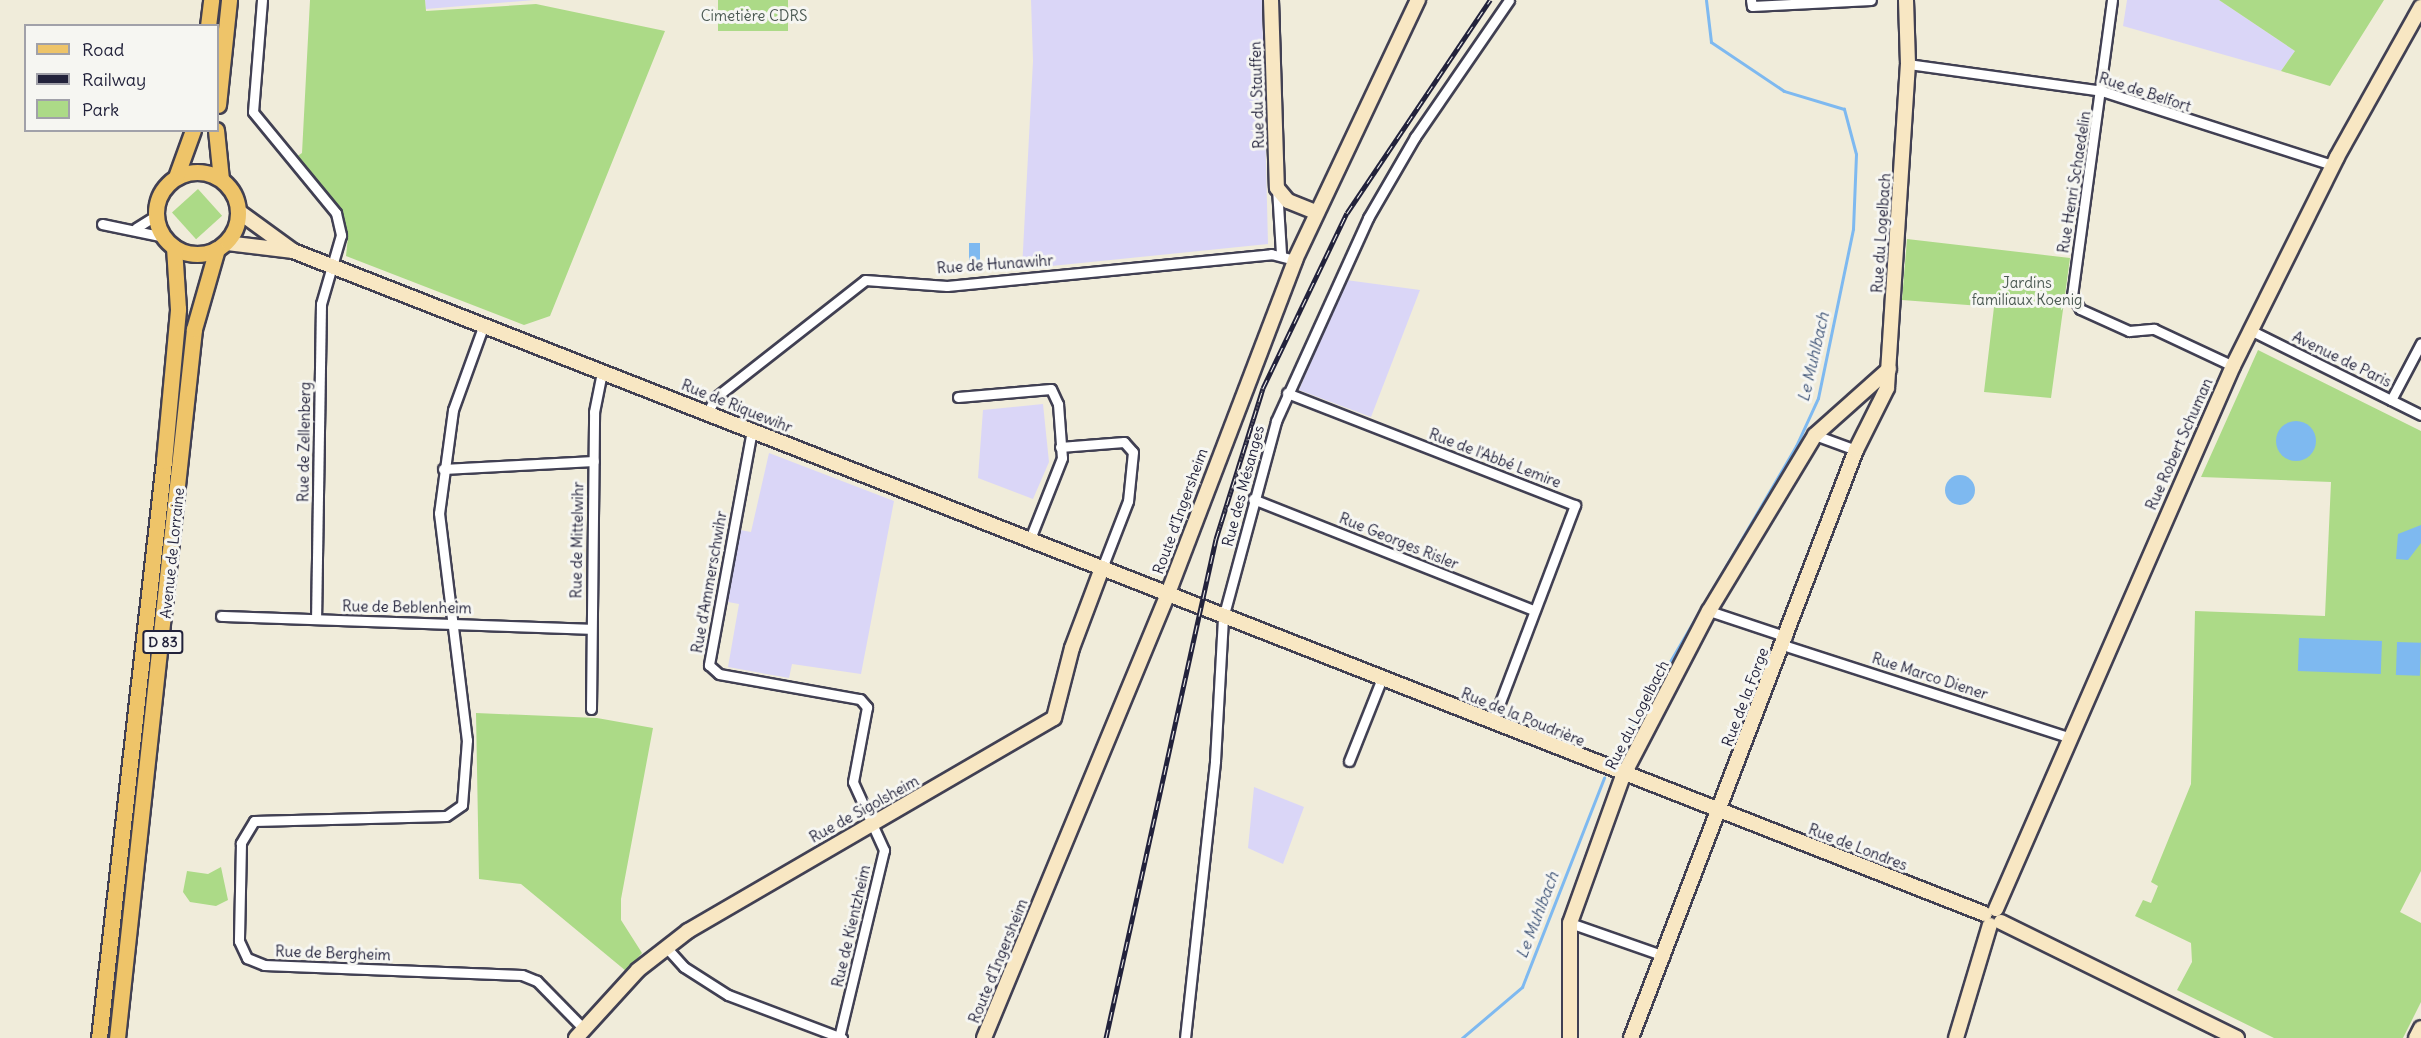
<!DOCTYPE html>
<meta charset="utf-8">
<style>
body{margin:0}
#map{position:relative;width:2421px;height:1038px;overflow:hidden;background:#f0ecda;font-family:Delius,sans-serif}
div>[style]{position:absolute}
.built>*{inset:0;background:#dad6f7}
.green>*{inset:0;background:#acda87;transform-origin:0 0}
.water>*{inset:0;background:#7eb9f0;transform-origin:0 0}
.round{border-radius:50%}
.stream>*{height:3px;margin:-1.5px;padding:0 1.5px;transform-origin:1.5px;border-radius:1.5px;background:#7eb9f0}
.roads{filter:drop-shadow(2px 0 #414053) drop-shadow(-2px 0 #414053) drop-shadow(0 2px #414053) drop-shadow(0 -2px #414053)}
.street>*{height:9px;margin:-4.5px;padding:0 4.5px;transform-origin:4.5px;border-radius:4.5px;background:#fff}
.secondary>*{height:14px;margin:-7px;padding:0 7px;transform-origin:7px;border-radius:7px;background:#f8e7c3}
.primary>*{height:15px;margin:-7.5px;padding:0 7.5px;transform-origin:7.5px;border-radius:7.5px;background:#eec469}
.primary>.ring{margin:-7.5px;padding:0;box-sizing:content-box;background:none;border:15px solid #eec469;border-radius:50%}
.rail>*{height:5px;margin-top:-2.5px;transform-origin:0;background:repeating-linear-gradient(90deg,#f6f6f2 0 9px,#22223b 0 18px);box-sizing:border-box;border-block:2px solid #22223b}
span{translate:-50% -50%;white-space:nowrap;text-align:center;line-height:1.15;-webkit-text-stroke:6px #f6f6f2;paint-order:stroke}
.shield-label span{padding:2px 4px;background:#f6f6f2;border:2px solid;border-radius:4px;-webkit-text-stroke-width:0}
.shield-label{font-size:14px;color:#22223b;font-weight:700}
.park-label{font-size:15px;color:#4b5952}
.street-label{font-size:15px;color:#22223b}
.water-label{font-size:16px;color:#42577a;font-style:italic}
.legend{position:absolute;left:24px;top:24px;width:195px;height:108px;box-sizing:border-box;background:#f6f6f2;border:2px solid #a1a1a9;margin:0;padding:8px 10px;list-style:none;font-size:18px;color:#22223b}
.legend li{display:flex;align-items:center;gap:12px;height:30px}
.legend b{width:30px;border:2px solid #a1a1a9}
</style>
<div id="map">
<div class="built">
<i style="clip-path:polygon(425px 0,534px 0,426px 9px)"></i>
<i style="clip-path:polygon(1031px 0,1262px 0,1268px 244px,1022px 269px,1033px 61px)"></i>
<i style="clip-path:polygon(2127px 0,2219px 0,2295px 51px,2281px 71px,2123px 26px)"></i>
<i style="clip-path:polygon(1346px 280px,1420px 290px,1371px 417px,1299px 390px)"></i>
<i style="clip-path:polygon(1043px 404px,1049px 462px,1033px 499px,978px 478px,983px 410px)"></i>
<i style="clip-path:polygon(769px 453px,894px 501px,861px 674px,792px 664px,789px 678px,728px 667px,739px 604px,728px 602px,740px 530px,751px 532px)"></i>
<i style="clip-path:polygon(1254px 787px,1304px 807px,1283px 864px,1248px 848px)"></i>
</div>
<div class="green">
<i style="clip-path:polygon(310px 0,425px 0,426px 11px,536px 4px,665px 31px,550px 316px,524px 325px,346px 256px,348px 237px,341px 209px,296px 157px,302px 153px)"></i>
<i style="left:718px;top:0;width:70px;height:31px"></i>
<i style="clip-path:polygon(2219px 0,2384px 0,2330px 86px,2281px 71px,2295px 51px)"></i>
<i style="left:198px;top:189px;width:36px;height:35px;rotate:48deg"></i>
<i style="clip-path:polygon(1907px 239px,2070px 258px,2051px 398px,1984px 392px,1994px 307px,1902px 300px)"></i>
<i style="clip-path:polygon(2258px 350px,2421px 431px,2421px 871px,2400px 912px,2421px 923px,2421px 1002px,2403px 1038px,2274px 1038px,2177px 990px,2192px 962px,2191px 943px,2135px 916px,2143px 900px,2151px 903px,2158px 886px,2151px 882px,2191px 784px,2195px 611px,2325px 616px,2331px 482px,2201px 477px)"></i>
<i style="clip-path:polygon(170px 453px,177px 454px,111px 1038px,105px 1038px)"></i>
<i style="clip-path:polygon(476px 713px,597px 718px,653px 728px,621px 899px,621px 920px,642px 953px,626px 971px,521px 884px,479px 879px)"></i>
<i style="clip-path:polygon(221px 867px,228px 900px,216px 906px,190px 902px,183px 892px,187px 871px,208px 874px)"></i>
</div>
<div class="water">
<i style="left:969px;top:243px;width:11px;height:23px"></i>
<i class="round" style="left:2276px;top:421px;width:40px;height:40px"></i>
<i class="round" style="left:1945px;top:475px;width:30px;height:30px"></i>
<i style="clip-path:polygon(2421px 525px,2421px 543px,2408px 560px,2396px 559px,2398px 534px)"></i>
<i style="left:2299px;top:638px;width:83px;height:33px;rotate:2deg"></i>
<i style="left:2397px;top:642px;width:24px;height:33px;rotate:2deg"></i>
</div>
<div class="stream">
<i style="left:1616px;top:754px;width:357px;rotate:-59.7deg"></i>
<i style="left:1796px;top:446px;width:53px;rotate:-65.4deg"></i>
<i style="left:1818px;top:398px;width:173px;rotate:-78.3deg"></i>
<i style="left:1853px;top:229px;width:75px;rotate:-87.7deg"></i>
<i style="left:1856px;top:154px;width:47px;rotate:-104.9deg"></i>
<i style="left:1844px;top:109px;width:63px;rotate:-163.3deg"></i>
<i style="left:1784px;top:91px;width:88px;rotate:-146.1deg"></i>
<i style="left:1711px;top:42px;width:42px;rotate:-96.8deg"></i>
<i style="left:1462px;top:1038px;width:79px;rotate:-40.4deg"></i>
<i style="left:1522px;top:987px;width:225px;rotate:-68.6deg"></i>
</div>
<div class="roads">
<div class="street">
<i style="left:262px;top:0;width:112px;rotate:94.6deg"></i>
<i style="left:253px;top:112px;width:131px;rotate:50.6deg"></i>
<i style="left:336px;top:213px;width:23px;rotate:77deg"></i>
<i style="left:341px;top:235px;width:72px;rotate:106.2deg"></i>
<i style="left:321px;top:304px;width:315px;rotate:90.9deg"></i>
<i style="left:1751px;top:0;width:6px;rotate:81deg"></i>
<i style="left:1752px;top:6px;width:119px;rotate:-2.9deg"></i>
<i style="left:2112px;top:0;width:298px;rotate:97.7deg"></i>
<i style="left:2072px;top:295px;width:16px;rotate:60deg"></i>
<i style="left:2080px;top:309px;width:54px;rotate:24.2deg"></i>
<i style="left:2129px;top:331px;width:25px;rotate:-5deg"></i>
<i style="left:2154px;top:329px;width:87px;rotate:25.1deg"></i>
<i style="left:1908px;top:64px;width:196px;rotate:7.9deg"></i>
<i style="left:2102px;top:91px;width:243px;rotate:17.8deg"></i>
<i style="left:1277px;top:188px;width:66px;rotate:86.5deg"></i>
<i style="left:102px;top:224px;width:63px;rotate:11.8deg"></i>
<i style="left:136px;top:228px;width:25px;rotate:-32deg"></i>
<i style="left:483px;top:327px;width:88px;rotate:109.9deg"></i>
<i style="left:453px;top:410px;width:104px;rotate:97.7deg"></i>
<i style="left:439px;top:513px;width:229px;rotate:83deg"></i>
<i style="left:467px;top:740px;width:65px;rotate:94.4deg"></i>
<i style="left:462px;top:805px;width:19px;rotate:145deg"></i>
<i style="left:446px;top:816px;width:192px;rotate:178.5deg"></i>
<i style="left:254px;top:821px;width:26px;rotate:121deg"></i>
<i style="left:241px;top:843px;width:98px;rotate:91.2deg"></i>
<i style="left:239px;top:941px;width:19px;rotate:65deg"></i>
<i style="left:247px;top:958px;width:18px;rotate:22deg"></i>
<i style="left:264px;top:965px;width:258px;rotate:2.2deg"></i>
<i style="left:522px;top:975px;width:16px;rotate:22deg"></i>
<i style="left:537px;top:981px;width:67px;rotate:45.6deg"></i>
<i style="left:2250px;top:330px;width:191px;rotate:26.4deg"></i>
<i style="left:1287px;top:393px;width:309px;rotate:21.3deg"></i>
<i style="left:1575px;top:505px;width:233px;rotate:110.8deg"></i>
<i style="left:958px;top:397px;width:93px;rotate:-4.9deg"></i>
<i style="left:1051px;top:389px;width:17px;rotate:65deg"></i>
<i style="left:1058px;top:404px;width:54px;rotate:85.8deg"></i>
<i style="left:1062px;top:458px;width:87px;rotate:111.6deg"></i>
<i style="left:2391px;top:400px;width:64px;rotate:-62.2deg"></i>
<i style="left:708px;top:411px;width:16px;rotate:-60deg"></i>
<i style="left:716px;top:397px;width:189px;rotate:-38.1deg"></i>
<i style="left:865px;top:280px;width:82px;rotate:4.2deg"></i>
<i style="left:947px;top:286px;width:326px;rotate:-5.6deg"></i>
<i style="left:1271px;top:254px;width:25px;rotate:14deg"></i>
<i style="left:752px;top:430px;width:239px;rotate:100.4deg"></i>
<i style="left:709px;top:665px;width:13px;rotate:42deg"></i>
<i style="left:719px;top:674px;width:143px;rotate:10.1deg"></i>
<i style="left:860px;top:699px;width:11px;rotate:49deg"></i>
<i style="left:867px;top:707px;width:76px;rotate:100.6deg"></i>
<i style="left:853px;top:782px;width:75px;rotate:65.5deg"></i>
<i style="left:884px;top:850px;width:192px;rotate:103.5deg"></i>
<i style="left:1815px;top:435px;width:44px;rotate:20.1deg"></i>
<i style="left:1060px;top:447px;width:64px;rotate:-4.5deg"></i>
<i style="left:1124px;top:442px;width:13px;rotate:48deg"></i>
<i style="left:1133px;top:452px;width:49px;rotate:95.8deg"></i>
<i style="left:1128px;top:501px;width:72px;rotate:111.2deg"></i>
<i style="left:443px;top:469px;width:151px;rotate:-3deg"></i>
<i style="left:1253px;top:499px;width:302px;rotate:21.6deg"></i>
<i style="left:1709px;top:611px;width:82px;rotate:18.4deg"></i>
<i style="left:221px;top:616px;width:370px;rotate:2deg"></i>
<i style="left:1783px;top:645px;width:299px;rotate:17.9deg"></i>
<i style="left:591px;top:709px;width:297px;rotate:-89.4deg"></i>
<i style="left:594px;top:412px;width:41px;rotate:-78.7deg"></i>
<i style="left:1349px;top:761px;width:89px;rotate:-68.3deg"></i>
<i style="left:1570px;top:923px;width:100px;rotate:19.3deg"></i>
<i style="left:665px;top:946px;width:28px;rotate:48deg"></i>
<i style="left:684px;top:967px;width:52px;rotate:32.5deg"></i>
<i style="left:728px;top:995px;width:122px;rotate:20.7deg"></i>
<i style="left:1185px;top:1038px;width:279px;rotate:-83.8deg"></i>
<i style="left:1215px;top:761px;width:143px;rotate:-86.8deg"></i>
<i style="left:1223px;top:618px;width:204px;rotate:-74.9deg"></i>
<i style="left:1276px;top:421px;width:223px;rotate:-65.6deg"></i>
<i style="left:1368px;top:218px;width:94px;rotate:-59.9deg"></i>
<i style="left:1415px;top:137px;width:166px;rotate:-55.5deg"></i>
</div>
<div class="secondary">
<i style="left:1271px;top:0;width:188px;rotate:88.2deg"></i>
<i style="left:1277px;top:188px;width:17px;rotate:50deg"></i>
<i style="left:1288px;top:201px;width:31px;rotate:22deg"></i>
<i style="left:238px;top:211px;width:68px;rotate:36deg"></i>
<i style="left:293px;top:251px;width:1817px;rotate:21.4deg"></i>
<i style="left:226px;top:243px;width:67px;rotate:6.8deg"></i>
<i style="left:1996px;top:909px;width:592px;rotate:-66.42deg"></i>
<i style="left:2233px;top:366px;width:233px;rotate:-63.5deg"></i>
<i style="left:2337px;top:157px;width:172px;rotate:-60.8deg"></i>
<i style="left:2001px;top:922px;width:263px;rotate:26.2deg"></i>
<i style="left:576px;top:1038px;width:92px;rotate:-47.6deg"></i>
<i style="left:638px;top:970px;width:63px;rotate:-38deg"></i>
<i style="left:688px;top:931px;width:423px;rotate:-30.2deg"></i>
<i style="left:1054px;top:718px;width:72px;rotate:-75.6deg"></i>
<i style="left:1072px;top:648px;width:85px;rotate:-69.4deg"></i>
<i style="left:984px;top:1038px;width:478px;rotate:-67.5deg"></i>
<i style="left:1167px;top:596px;width:360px;rotate:-69.1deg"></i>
<i style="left:1295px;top:260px;width:288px;rotate:-64.7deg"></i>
<i style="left:1570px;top:1038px;width:115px;rotate:-90deg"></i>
<i style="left:1570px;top:923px;width:156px;rotate:-70.2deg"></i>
<i style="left:1623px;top:776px;width:186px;rotate:-62.5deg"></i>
<i style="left:1709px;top:611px;width:205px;rotate:-58.9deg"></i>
<i style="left:1815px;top:435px;width:99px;rotate:-41.7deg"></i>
<i style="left:1631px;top:1038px;width:630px;rotate:-69.06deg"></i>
<i style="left:1856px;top:450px;width:69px;rotate:-63.4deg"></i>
<i style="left:1887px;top:388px;width:325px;rotate:-86.3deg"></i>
<i style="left:1908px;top:64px;width:64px;rotate:-91.8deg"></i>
<i style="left:1956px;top:1038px;width:118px;rotate:-73.3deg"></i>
<i style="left:2416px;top:1038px;width:11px;rotate:-63deg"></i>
</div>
<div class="primary">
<i style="left:208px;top:26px;width:26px;rotate:-83deg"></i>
<i style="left:218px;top:105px;width:106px;rotate:-84deg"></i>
<i style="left:216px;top:130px;width:49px;rotate:84.2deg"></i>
<i class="ring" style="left:156px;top:172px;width:67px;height:67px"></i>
<i style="left:176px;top:177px;width:50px;rotate:-70.1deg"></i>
<i style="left:99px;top:1038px;width:581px;rotate:-83.57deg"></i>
<i style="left:164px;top:461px;width:153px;rotate:-84.7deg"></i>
<i style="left:178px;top:309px;width:62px;rotate:-93.7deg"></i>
<i style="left:117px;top:1038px;width:713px;rotate:-83.8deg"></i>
<i style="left:194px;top:329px;width:83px;rotate:-74deg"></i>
</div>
</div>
<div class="rail">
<i style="left:1106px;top:1038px;width:511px;rotate:-77.57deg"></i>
<i style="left:1216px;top:539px;width:158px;rotate:-72.7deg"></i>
<i style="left:1263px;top:388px;width:194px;rotate:-64.4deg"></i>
<i style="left:1347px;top:213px;width:257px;rotate:-56.1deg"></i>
</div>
<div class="shield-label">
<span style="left:163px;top:642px">D 83</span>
</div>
<div class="park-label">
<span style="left:754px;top:16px">Cimetière CDRS</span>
<span style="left:2027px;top:291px">Jardins<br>familiaux Koenig</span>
</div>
<div class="street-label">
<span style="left:2145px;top:92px;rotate:18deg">Rue de Belfort</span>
<span style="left:1257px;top:95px;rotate:-92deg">Rue du Stauffen</span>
<span style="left:2074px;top:182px;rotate:-81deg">Rue Henri Schaedelin</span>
<span style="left:1881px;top:233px;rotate:-86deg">Rue du Logelbach</span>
<span style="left:995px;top:264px;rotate:-4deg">Rue de Hunawihr</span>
<span style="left:2342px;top:359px;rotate:26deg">Avenue de Paris</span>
<span style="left:737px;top:406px;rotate:22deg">Rue de Riquewihr</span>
<span style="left:304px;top:442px;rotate:-89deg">Rue de Zellenberg</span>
<span style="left:2179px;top:444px;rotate:-66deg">Rue Robert Schuman</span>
<span style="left:1495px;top:458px;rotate:21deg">Rue de l'Abbé Lemire</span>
<span style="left:1243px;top:486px;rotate:-75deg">Rue des Mésanges</span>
<span style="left:1180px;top:511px;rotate:-70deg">Route d'Ingersheim</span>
<span style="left:577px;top:540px;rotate:-89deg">Rue de Mittelwihr</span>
<span style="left:1399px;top:541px;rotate:22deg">Rue Georges Risler</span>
<span style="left:172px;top:553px;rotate:-84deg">Avenue de Lorraine</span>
<span style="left:709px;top:582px;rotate:-80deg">Rue d'Ammerschwihr</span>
<span style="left:407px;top:607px;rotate:1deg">Rue de Beblenheim</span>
<span style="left:1930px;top:676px;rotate:18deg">Rue Marco Diener</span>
<span style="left:1745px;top:697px;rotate:-69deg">Rue de la Forge</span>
<span style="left:1637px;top:715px;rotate:-63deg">Rue du Logelbach</span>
<span style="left:1523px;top:717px;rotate:22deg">Rue de la Poudrière</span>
<span style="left:864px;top:809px;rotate:-29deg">Rue de Sigolsheim</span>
<span style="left:1858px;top:847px;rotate:21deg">Rue de Londres</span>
<span style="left:851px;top:926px;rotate:-77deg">Rue de Kientzheim</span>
<span style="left:333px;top:953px;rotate:2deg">Rue de Bergheim</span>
<span style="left:998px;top:961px;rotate:-68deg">Route d'Ingersheim</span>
</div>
<div class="water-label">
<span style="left:1813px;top:357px;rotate:-77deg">Le Muhlbach</span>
<span style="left:1537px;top:915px;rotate:-69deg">Le Muhlbach</span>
</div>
<ul class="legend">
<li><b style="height:8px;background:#eec469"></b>Road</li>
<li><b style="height:8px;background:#22223b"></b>Railway</li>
<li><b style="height:16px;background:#acda87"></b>Park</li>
</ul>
</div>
